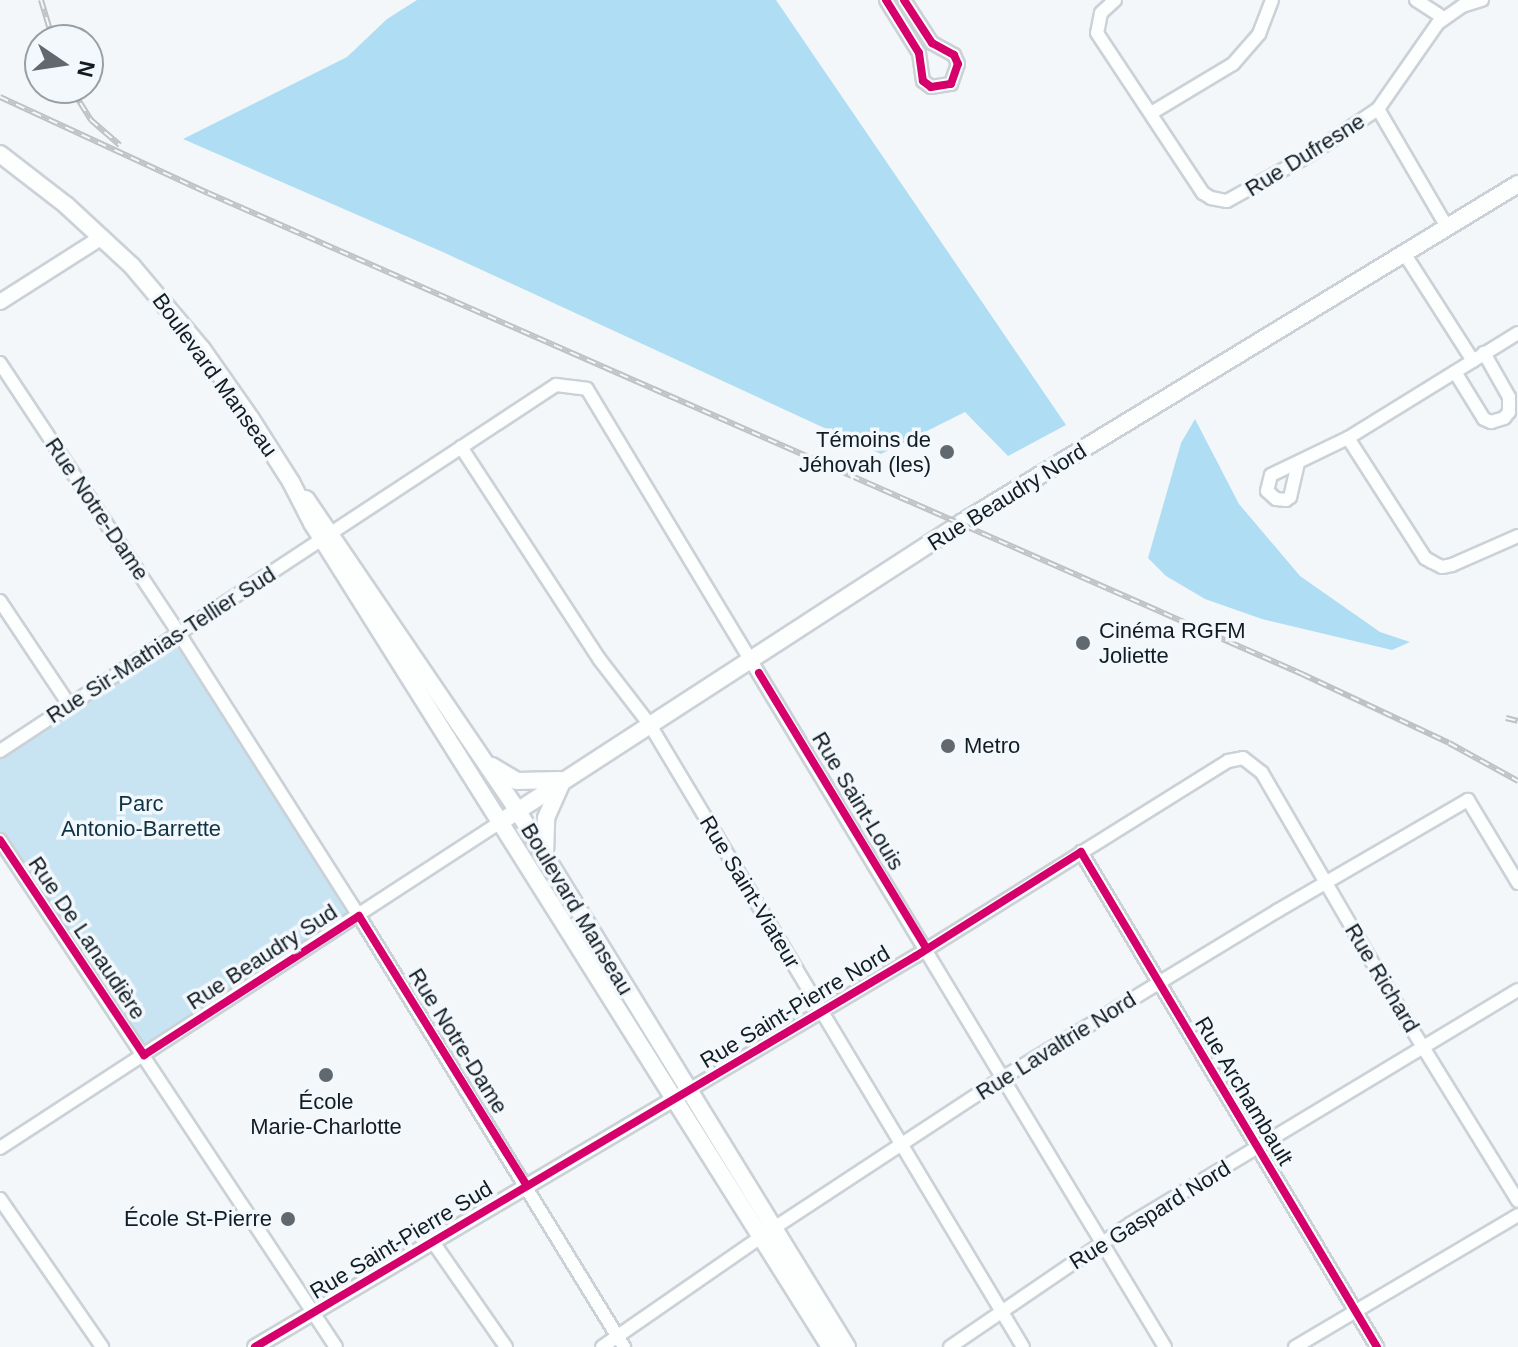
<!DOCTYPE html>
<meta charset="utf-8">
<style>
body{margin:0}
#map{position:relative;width:1518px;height:1347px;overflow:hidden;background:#f4f7fa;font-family:Helvetica,sans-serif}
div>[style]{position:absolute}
.green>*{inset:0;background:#c8e4f3}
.forest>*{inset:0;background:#afddf4}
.roads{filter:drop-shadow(2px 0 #cbd2d7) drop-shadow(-2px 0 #cbd2d7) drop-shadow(0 2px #cbd2d7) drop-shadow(0 -2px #cbd2d7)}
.minor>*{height:12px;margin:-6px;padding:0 6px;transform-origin:6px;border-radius:6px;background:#fdfefe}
.tertiary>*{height:14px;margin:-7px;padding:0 7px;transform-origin:7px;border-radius:7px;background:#fdfefe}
.secondary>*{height:16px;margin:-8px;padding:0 8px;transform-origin:8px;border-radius:8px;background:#fdfefe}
.rail>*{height:6px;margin-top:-3px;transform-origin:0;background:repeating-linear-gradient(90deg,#f2f8fc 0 9px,#bfc1c3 0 18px);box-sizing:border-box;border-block:2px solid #bfc1c3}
.cycleway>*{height:8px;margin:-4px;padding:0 4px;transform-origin:4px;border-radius:4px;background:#d6006c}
.dots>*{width:22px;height:22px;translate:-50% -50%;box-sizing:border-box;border:4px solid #f2f8fc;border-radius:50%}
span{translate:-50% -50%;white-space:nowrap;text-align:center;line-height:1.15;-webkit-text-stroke:7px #f2f8fc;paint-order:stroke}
.street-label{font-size:22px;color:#121d23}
.poi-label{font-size:22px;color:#121d23}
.right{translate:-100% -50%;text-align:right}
.left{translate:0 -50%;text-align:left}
.park-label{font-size:22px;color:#0e3344}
.north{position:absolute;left:24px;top:24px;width:80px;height:80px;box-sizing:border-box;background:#f2f8fc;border:2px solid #98a0a5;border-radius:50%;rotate:103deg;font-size:22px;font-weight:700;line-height:32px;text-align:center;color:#121d23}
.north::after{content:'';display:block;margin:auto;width:28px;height:36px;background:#61696e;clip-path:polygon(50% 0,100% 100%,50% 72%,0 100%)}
</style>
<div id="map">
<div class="green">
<i style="clip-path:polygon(180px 635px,359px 916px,144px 1055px,0 840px,0 751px)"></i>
</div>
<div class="forest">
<i style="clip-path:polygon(417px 0,776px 0,1066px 425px,1008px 456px,965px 412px,881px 454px,445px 253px,183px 139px,347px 57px,387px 19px)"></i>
<i style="clip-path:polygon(1195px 419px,1239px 504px,1300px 576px,1380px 632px,1410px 642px,1392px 650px,1262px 619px,1205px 599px,1166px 576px,1148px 558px,1181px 443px)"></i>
</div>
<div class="roads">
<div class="minor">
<i style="left:886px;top:0;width:62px;rotate:58.1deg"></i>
<i style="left:919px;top:53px;width:28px;rotate:82deg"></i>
<i style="left:923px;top:81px;width:10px;rotate:37deg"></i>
<i style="left:931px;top:87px;width:20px;rotate:-9deg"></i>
<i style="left:951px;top:84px;width:21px;rotate:-71deg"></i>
<i style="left:958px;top:64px;width:10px;rotate:-114deg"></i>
<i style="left:954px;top:55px;width:25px;rotate:-151deg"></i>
<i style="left:932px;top:43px;width:51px;rotate:-123.1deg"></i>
<i style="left:1115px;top:0;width:19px;rotate:137deg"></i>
<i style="left:1101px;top:13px;width:20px;rotate:101deg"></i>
<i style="left:1097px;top:33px;width:192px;rotate:56.5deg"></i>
<i style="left:1203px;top:193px;width:9px;rotate:32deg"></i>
<i style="left:1211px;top:198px;width:16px;rotate:11deg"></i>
<i style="left:1227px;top:201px;width:96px;rotate:-29.2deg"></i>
<i style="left:1311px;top:154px;width:81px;rotate:-33.9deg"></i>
<i style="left:1378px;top:109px;width:105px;rotate:-55.1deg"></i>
<i style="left:1438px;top:23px;width:29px;rotate:-35deg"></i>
<i style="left:1462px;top:6px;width:21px;rotate:-17deg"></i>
<i style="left:1416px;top:0;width:33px;rotate:33deg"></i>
<i style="left:1378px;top:109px;width:137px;rotate:59.7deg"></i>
<i style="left:1153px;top:112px;width:93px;rotate:-31deg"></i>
<i style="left:1233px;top:64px;width:40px;rotate:-49deg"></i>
<i style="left:1259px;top:34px;width:36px;rotate:-69deg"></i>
<i style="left:1404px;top:253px;width:128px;rotate:57.4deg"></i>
<i style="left:0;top:363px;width:326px;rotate:56.5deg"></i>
<i style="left:180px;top:635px;width:333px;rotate:57.5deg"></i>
<i style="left:359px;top:916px;width:506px;rotate:58.41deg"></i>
<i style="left:1455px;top:372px;width:55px;rotate:58.3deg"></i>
<i style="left:1484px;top:419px;width:8px;rotate:23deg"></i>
<i style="left:1491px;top:422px;width:14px;rotate:-17deg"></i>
<i style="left:1504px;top:418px;width:8px;rotate:-50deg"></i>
<i style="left:1509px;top:412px;width:15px;rotate:-90deg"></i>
<i style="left:1509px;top:397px;width:51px;rotate:-119.6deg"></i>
<i style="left:1348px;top:438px;width:143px;rotate:57.3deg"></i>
<i style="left:1425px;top:558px;width:8px;rotate:30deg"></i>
<i style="left:1432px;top:562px;width:11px;rotate:27deg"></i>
<i style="left:1442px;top:567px;width:10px;rotate:-11deg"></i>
<i style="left:1452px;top:565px;width:72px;rotate:-23.7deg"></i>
<i style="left:461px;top:447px;width:254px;rotate:56.9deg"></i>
<i style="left:600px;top:660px;width:82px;rotate:52.4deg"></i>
<i style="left:650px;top:725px;width:725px;rotate:59.05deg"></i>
<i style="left:1298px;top:463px;width:35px;rotate:103deg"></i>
<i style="left:1290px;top:497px;width:5px;rotate:143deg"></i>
<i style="left:1286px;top:500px;width:10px;rotate:-174deg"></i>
<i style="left:1276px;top:499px;width:12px;rotate:-138deg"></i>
<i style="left:1267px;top:491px;width:16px;rotate:-76deg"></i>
<i style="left:1271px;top:475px;width:85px;rotate:-25.7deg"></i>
<i style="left:1348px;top:438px;width:200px;rotate:-31.7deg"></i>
<i style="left:0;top:601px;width:126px;rotate:56.3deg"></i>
<i style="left:0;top:751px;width:666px;rotate:-33.36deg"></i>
<i style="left:556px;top:385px;width:31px;rotate:7deg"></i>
<i style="left:587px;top:389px;width:1119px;rotate:58.9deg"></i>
<i style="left:0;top:840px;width:608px;rotate:56.47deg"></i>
<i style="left:1081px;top:852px;width:577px;rotate:59.12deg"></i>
<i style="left:689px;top:1090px;width:264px;rotate:-30.6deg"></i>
<i style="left:916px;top:956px;width:368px;rotate:-32deg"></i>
<i style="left:1228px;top:761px;width:15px;rotate:-11deg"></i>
<i style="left:1243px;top:758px;width:24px;rotate:38deg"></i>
<i style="left:1262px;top:773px;width:268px;rotate:59.8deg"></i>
<i style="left:1397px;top:1005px;width:230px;rotate:58.3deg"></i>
<i style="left:0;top:1148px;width:599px;rotate:-33.08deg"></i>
<i style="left:0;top:1199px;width:180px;rotate:55.4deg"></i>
<i style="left:433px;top:1242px;width:128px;rotate:55.2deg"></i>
<i style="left:602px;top:1347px;width:209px;rotate:-34.7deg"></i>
<i style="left:774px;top:1228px;width:275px;rotate:-33.3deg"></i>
<i style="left:1004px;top:1077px;width:320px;rotate:-31.3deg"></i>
<i style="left:1277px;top:911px;width:221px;rotate:-30.2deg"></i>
<i style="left:1468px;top:800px;width:97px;rotate:58.9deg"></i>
<i style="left:950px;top:1347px;width:218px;rotate:-34.3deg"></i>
<i style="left:1130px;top:1224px;width:453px;rotate:-31.1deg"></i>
<i style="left:1295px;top:1347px;width:259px;rotate:-30.6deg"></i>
</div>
<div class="tertiary">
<i style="left:0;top:302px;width:121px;rotate:-32.5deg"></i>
<i style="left:255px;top:1347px;width:504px;rotate:-30.63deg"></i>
</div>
<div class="secondary">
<i style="left:0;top:154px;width:83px;rotate:37.7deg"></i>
<i style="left:66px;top:205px;width:90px;rotate:42.7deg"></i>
<i style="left:132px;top:266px;width:109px;rotate:49.9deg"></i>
<i style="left:202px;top:349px;width:85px;rotate:55deg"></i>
<i style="left:251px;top:419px;width:75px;rotate:57.6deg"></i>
<i style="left:291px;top:482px;width:46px;rotate:62.9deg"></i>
<i style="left:312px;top:523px;width:973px;rotate:57.84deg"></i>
<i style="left:306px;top:499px;width:376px;rotate:55.8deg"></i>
<i style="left:517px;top:810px;width:630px;rotate:58.43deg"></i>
<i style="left:492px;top:766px;width:29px;rotate:31deg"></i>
<i style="left:517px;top:781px;width:43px;rotate:-1.3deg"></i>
<i style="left:502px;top:821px;width:549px;rotate:-32.97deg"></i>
<i style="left:963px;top:522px;width:650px;rotate:-31.34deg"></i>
<i style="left:545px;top:854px;width:36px;rotate:-88deg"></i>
<i style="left:546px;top:818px;width:36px;rotate:-66deg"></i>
</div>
</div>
<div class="rail">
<i style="left:41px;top:0;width:42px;rotate:73.3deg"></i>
<i style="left:71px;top:88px;width:38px;rotate:58deg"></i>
<i style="left:91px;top:120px;width:38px;rotate:41deg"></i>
<i style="left:0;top:97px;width:229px;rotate:24.8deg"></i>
<i style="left:208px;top:193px;width:1195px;rotate:23.73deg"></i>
<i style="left:1302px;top:674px;width:162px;rotate:25.1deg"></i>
<i style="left:1449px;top:743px;width:79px;rotate:28.8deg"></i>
<i style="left:1506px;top:718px;width:12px;rotate:14deg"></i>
</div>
<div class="cycleway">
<i style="left:886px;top:0;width:62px;rotate:58.1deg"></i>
<i style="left:919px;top:53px;width:28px;rotate:82deg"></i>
<i style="left:923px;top:81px;width:10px;rotate:37deg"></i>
<i style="left:931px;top:87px;width:20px;rotate:-9deg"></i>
<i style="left:951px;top:84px;width:21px;rotate:-71deg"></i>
<i style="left:958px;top:64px;width:10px;rotate:-114deg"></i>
<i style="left:954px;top:55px;width:25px;rotate:-151deg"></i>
<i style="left:932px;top:43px;width:51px;rotate:-123.1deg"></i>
<i style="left:759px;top:673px;width:322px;rotate:58.7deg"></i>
<i style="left:0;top:840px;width:259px;rotate:56.2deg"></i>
<i style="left:144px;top:1055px;width:256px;rotate:-32.9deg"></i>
<i style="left:359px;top:916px;width:318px;rotate:58.1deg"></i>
<i style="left:255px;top:1347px;width:768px;rotate:-30.61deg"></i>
<i style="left:916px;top:956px;width:195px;rotate:-32.2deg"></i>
<i style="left:1081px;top:852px;width:577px;rotate:59.12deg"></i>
</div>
<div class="dots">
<i style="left:947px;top:452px;background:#61696e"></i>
<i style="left:1083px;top:643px;background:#61696e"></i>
<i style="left:948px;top:746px;background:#61696e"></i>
<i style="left:326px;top:1075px;background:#61696e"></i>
<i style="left:288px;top:1219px;background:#61696e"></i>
</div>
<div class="street-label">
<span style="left:1305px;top:155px;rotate:-32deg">Rue Dufresne</span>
<span style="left:215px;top:375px;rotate:54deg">Boulevard Manseau</span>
<span style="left:1007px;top:497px;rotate:-32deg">Rue Beaudry Nord</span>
<span style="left:97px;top:509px;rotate:56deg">Rue Notre-Dame</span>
<span style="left:161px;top:645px;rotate:-33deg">Rue Sir-Mathias-Tellier Sud</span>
<span style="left:858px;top:801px;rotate:59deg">Rue Saint-Louis</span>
<span style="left:750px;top:892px;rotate:59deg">Rue Saint-Viateur</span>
<span style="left:577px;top:909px;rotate:59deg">Boulevard Manseau</span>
<span style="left:87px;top:938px;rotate:56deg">Rue De Lanaudière</span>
<span style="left:262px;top:957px;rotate:-33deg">Rue Beaudry Sud</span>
<span style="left:1382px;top:978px;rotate:59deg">Rue Richard</span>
<span style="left:795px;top:1007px;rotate:-31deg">Rue Saint-Pierre Nord</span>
<span style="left:458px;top:1041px;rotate:58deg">Rue Notre-Dame</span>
<span style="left:1056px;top:1046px;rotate:-32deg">Rue Lavaltrie Nord</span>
<span style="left:1244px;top:1091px;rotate:59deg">Rue Archambault</span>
<span style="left:1150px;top:1215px;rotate:-32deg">Rue Gaspard Nord</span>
<span style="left:401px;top:1240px;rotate:-31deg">Rue Saint-Pierre Sud</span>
</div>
<div class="poi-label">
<span class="right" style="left:931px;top:452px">Témoins de<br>Jéhovah (les)</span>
<span class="left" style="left:1099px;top:643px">Cinéma RGFM<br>Joliette</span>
<span class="left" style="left:964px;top:746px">Metro</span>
<span style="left:326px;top:1114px">École<br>Marie-Charlotte</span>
<span class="right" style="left:272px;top:1219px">École St-Pierre</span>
</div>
<div class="park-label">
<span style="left:141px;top:816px">Parc<br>Antonio-Barrette</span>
</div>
<div class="north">N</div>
</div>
